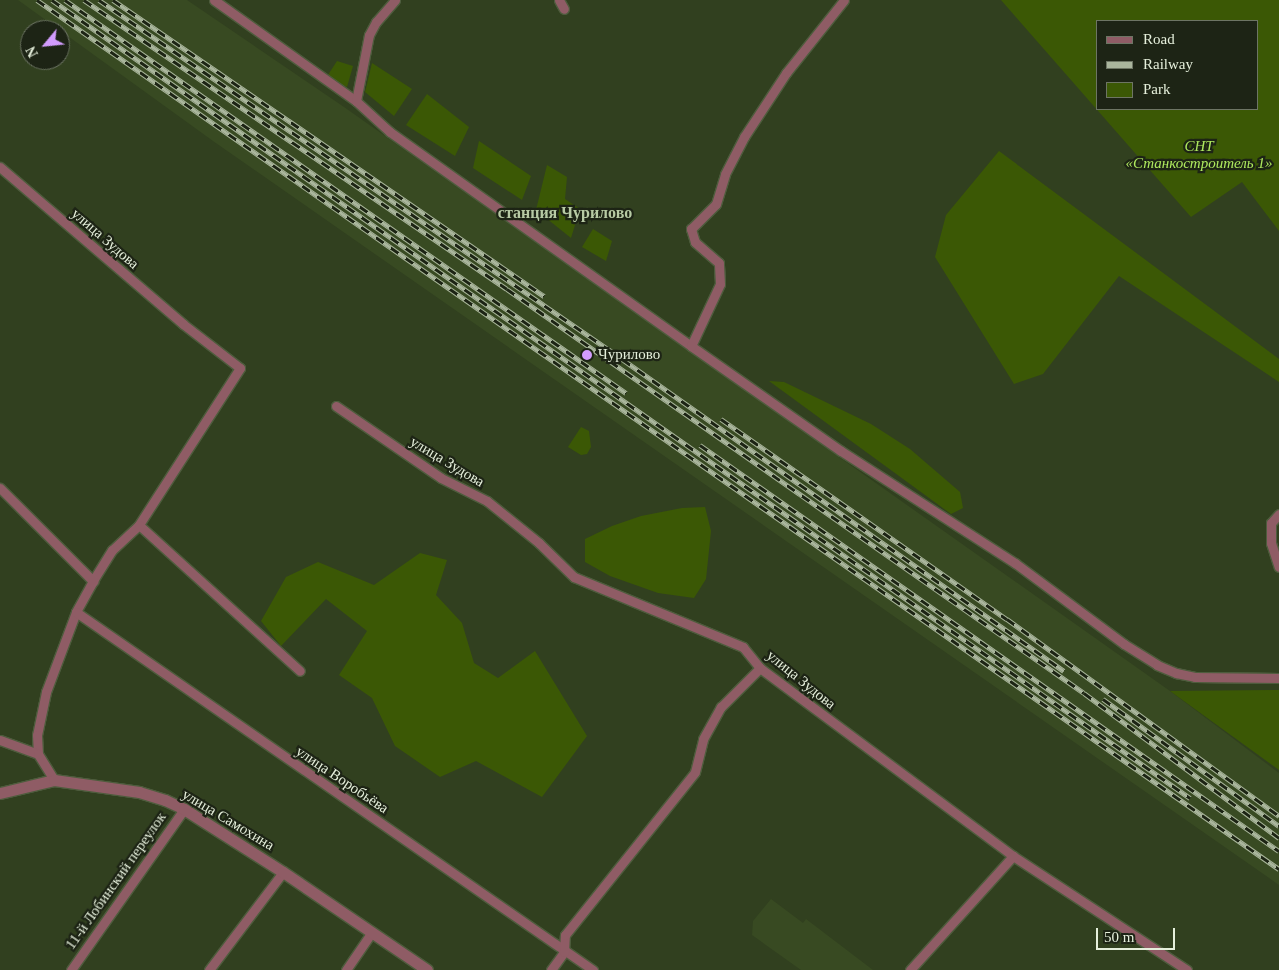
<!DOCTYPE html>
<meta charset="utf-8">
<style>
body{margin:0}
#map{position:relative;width:1279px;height:970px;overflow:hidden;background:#31401f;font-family:Georgia,serif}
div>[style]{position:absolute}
.built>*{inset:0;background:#384a22}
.green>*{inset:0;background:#3b5805}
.roads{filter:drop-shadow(1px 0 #4e5c3d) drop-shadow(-1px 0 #4e5c3d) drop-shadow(0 1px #4e5c3d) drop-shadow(0 -1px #4e5c3d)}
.minor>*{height:9px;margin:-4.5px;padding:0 4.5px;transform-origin:4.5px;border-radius:4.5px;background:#8f5c65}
.tertiary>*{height:11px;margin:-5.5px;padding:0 5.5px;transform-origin:5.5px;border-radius:5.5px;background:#8f5c65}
.rail>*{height:5px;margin-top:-2.5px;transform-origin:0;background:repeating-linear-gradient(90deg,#1d2415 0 9px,#aab69d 0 18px);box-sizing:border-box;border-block:1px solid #aab69d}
.dots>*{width:14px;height:14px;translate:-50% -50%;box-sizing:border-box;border:2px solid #1d2415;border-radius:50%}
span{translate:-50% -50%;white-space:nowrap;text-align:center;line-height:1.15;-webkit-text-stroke:4.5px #1d2415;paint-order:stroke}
.park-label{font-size:15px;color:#aee95e;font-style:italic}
.street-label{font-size:15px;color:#e5efdb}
.poi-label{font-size:15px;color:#e5efdb}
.left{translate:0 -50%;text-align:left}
.neighbourhood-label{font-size:16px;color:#b7caa4;font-weight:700}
.legend{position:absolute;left:1096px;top:20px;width:162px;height:90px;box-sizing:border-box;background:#1d2415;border:1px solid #6d7564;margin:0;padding:6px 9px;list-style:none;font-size:15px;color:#e5efdb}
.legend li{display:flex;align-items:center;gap:10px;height:25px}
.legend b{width:25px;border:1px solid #6d7564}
.north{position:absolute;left:20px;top:20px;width:50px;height:50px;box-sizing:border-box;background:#1d2415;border:1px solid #6d7564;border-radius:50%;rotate:242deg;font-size:14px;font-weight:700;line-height:20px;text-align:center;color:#e5efdb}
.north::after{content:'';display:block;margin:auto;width:18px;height:22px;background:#d29cfd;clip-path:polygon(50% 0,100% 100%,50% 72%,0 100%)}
.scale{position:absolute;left:1096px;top:928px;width:79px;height:22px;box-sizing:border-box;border:2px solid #e5efdb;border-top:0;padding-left:6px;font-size:15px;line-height:18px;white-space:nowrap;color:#e5efdb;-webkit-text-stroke:4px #1d2415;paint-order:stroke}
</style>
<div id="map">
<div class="built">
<i style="clip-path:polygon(18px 0,187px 0,344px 107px,1170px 691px,1279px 773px,1279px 885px,213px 141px)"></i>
<i style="clip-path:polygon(771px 899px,803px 923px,806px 919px,873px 970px,801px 970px,752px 935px,753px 921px)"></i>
</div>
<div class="green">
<i style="clip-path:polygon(evenodd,1001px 0,1279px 0,1279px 231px,1242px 182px,1191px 217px,1001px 0,1098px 21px,1258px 21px,1258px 109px,1098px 109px,1098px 21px)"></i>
<i style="clip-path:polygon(337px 61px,353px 66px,347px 87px,326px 78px)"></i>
<i style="clip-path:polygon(372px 63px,412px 89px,394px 116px,365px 92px)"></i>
<i style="clip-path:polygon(427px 94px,469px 127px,455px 156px,406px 125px)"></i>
<i style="clip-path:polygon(479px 141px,531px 176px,522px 200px,473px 168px)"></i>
<i style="clip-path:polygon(999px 151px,1279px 359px,1279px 382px,1119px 276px,1043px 374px,1014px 384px,935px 257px,946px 215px)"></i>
<i style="clip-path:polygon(547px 165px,567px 177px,565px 199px,580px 209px,571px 238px,536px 210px)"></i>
<i style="clip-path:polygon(593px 229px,612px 241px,606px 261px,582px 247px)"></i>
<i style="clip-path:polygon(769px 381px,784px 382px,871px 424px,910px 449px,960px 492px,963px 508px,951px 514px)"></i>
<i style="clip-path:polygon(581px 427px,589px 431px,591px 447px,587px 454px,581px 455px,568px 447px)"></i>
<i style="clip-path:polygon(705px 507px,711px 531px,706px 579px,694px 598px,658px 593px,610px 576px,585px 562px,585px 539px,612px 526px,641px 516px,682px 508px)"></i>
<i style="clip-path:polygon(420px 553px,447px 560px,436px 595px,462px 623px,474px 663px,498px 678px,535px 651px,587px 736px,542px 797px,476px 761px,440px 777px,395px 746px,372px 698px,339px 675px,367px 631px,326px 599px,281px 646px,261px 621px,286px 577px,318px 562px,374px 585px)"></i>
<i style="clip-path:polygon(1279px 690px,1279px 770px,1170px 691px)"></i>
</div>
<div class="roads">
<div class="minor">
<i style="left:214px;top:0;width:174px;rotate:35.4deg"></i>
<i style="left:356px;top:101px;width:46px;rotate:42.4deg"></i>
<i style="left:390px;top:132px;width:369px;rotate:35.4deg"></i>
<i style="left:691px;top:346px;width:183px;rotate:35deg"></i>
<i style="left:841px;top:451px;width:207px;rotate:32.8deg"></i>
<i style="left:1015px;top:563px;width:136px;rotate:36.6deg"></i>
<i style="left:1124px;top:644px;width:39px;rotate:32deg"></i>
<i style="left:1157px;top:665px;width:21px;rotate:23deg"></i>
<i style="left:1176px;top:673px;width:19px;rotate:12deg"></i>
<i style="left:1195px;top:677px;width:84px;rotate:0.7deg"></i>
<i style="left:559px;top:0;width:10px;rotate:61deg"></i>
<i style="left:356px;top:101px;width:67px;rotate:-78.9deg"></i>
<i style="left:369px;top:35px;width:15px;rotate:-62deg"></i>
<i style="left:376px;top:22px;width:29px;rotate:-49deg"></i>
<i style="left:0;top:167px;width:241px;rotate:40.6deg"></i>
<i style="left:183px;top:324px;width:72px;rotate:37.7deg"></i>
<i style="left:240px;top:368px;width:187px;rotate:122.8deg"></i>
<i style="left:139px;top:525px;width:37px;rotate:137deg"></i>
<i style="left:112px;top:550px;width:36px;rotate:122deg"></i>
<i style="left:93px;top:581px;width:35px;rotate:119deg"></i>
<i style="left:76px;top:612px;width:85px;rotate:110.6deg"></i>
<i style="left:46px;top:692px;width:44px;rotate:101.8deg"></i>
<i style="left:37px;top:735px;width:19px;rotate:87deg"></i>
<i style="left:691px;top:346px;width:68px;rotate:-64.9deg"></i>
<i style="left:720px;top:284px;width:21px;rotate:-93deg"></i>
<i style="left:719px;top:263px;width:32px;rotate:-139deg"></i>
<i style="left:695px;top:242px;width:14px;rotate:-107deg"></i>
<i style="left:691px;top:229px;width:35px;rotate:-45deg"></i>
<i style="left:716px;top:204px;width:31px;rotate:-73deg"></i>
<i style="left:725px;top:174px;width:42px;rotate:-62.8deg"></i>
<i style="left:744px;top:137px;width:77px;rotate:-56.7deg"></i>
<i style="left:786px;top:73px;width:93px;rotate:-51.5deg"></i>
<i style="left:336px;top:406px;width:127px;rotate:34.4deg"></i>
<i style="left:441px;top:478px;width:51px;rotate:26.6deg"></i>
<i style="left:487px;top:501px;width:67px;rotate:38.9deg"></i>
<i style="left:539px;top:543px;width:49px;rotate:44.2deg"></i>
<i style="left:574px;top:577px;width:183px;rotate:22.5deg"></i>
<i style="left:743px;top:647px;width:27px;rotate:51deg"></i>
<i style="left:760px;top:668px;width:315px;rotate:36.6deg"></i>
<i style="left:1013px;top:856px;width:208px;rotate:33.2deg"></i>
<i style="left:0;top:488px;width:132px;rotate:45deg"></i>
<i style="left:1279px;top:514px;width:12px;rotate:132deg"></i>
<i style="left:1271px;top:523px;width:20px;rotate:90deg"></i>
<i style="left:1271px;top:543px;width:25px;rotate:72deg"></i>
<i style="left:139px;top:525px;width:217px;rotate:42.2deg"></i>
<i style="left:76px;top:612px;width:629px;rotate:34.7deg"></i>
<i style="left:0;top:740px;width:40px;rotate:20.2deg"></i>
<i style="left:38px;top:754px;width:31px;rotate:58deg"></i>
<i style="left:71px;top:970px;width:197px;rotate:-54.9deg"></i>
<i style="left:209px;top:970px;width:123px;rotate:-52.9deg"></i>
<i style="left:346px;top:970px;width:46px;rotate:-55.6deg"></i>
<i style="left:551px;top:970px;width:22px;rotate:-54deg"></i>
<i style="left:564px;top:952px;width:17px;rotate:-87deg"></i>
<i style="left:565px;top:935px;width:208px;rotate:-51.4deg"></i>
<i style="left:695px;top:772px;width:34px;rotate:-76deg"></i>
<i style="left:703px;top:739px;width:37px;rotate:-61deg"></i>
<i style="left:721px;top:707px;width:55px;rotate:-45deg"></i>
<i style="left:910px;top:970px;width:154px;rotate:-47.9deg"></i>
</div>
<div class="tertiary">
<i style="left:0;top:793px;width:56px;rotate:-13.5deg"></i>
<i style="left:54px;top:780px;width:86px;rotate:8deg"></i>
<i style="left:139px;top:792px;width:27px;rotate:17deg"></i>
<i style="left:165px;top:800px;width:21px;rotate:25deg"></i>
<i style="left:184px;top:809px;width:117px;rotate:32.5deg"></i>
<i style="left:283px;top:872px;width:174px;rotate:34.2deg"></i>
</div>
</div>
<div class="rail">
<i style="left:37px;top:0;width:1516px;rotate:34.98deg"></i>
<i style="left:52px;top:0;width:1390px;rotate:35.04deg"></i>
<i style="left:65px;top:0;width:685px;rotate:35.01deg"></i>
<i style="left:84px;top:0;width:512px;rotate:34.34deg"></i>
<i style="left:507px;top:289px;width:704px;rotate:35deg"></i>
<i style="left:1084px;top:693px;width:243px;rotate:36.6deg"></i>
<i style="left:99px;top:0;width:617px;rotate:34.44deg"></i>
<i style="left:608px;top:349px;width:558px;rotate:35.23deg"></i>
<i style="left:113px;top:0;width:523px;rotate:34.48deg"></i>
<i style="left:721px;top:419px;width:349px;rotate:35deg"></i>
<i style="left:1007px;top:619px;width:336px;rotate:35.9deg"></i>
<i style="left:700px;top:445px;width:707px;rotate:35.04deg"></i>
<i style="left:1103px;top:699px;width:217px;rotate:35.8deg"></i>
</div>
<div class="dots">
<i style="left:587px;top:355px;background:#d29cfd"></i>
</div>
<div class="park-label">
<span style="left:1199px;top:155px">СНТ<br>«Станкостроитель 1»</span>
</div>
<div class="street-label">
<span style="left:105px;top:239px;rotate:41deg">улица Зудова</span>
<span style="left:447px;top:462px;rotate:31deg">улица Зудова</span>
<span style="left:801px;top:680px;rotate:39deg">улица Зудова</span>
<span style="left:342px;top:780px;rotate:34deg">улица Воробьёва</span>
<span style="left:228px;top:820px;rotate:31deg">улица Самохина</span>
<span style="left:116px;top:881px;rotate:-55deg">11-й Лобинский переулок</span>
</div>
<div class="poi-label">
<span class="left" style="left:598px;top:355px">Чурилово</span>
</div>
<div class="neighbourhood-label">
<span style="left:565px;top:213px">станция Чурилово</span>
</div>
<ul class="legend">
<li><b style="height:6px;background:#8f5c65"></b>Road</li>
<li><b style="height:6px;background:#aab69d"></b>Railway</li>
<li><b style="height:14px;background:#3b5805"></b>Park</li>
</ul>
<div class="north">N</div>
<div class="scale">50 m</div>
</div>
